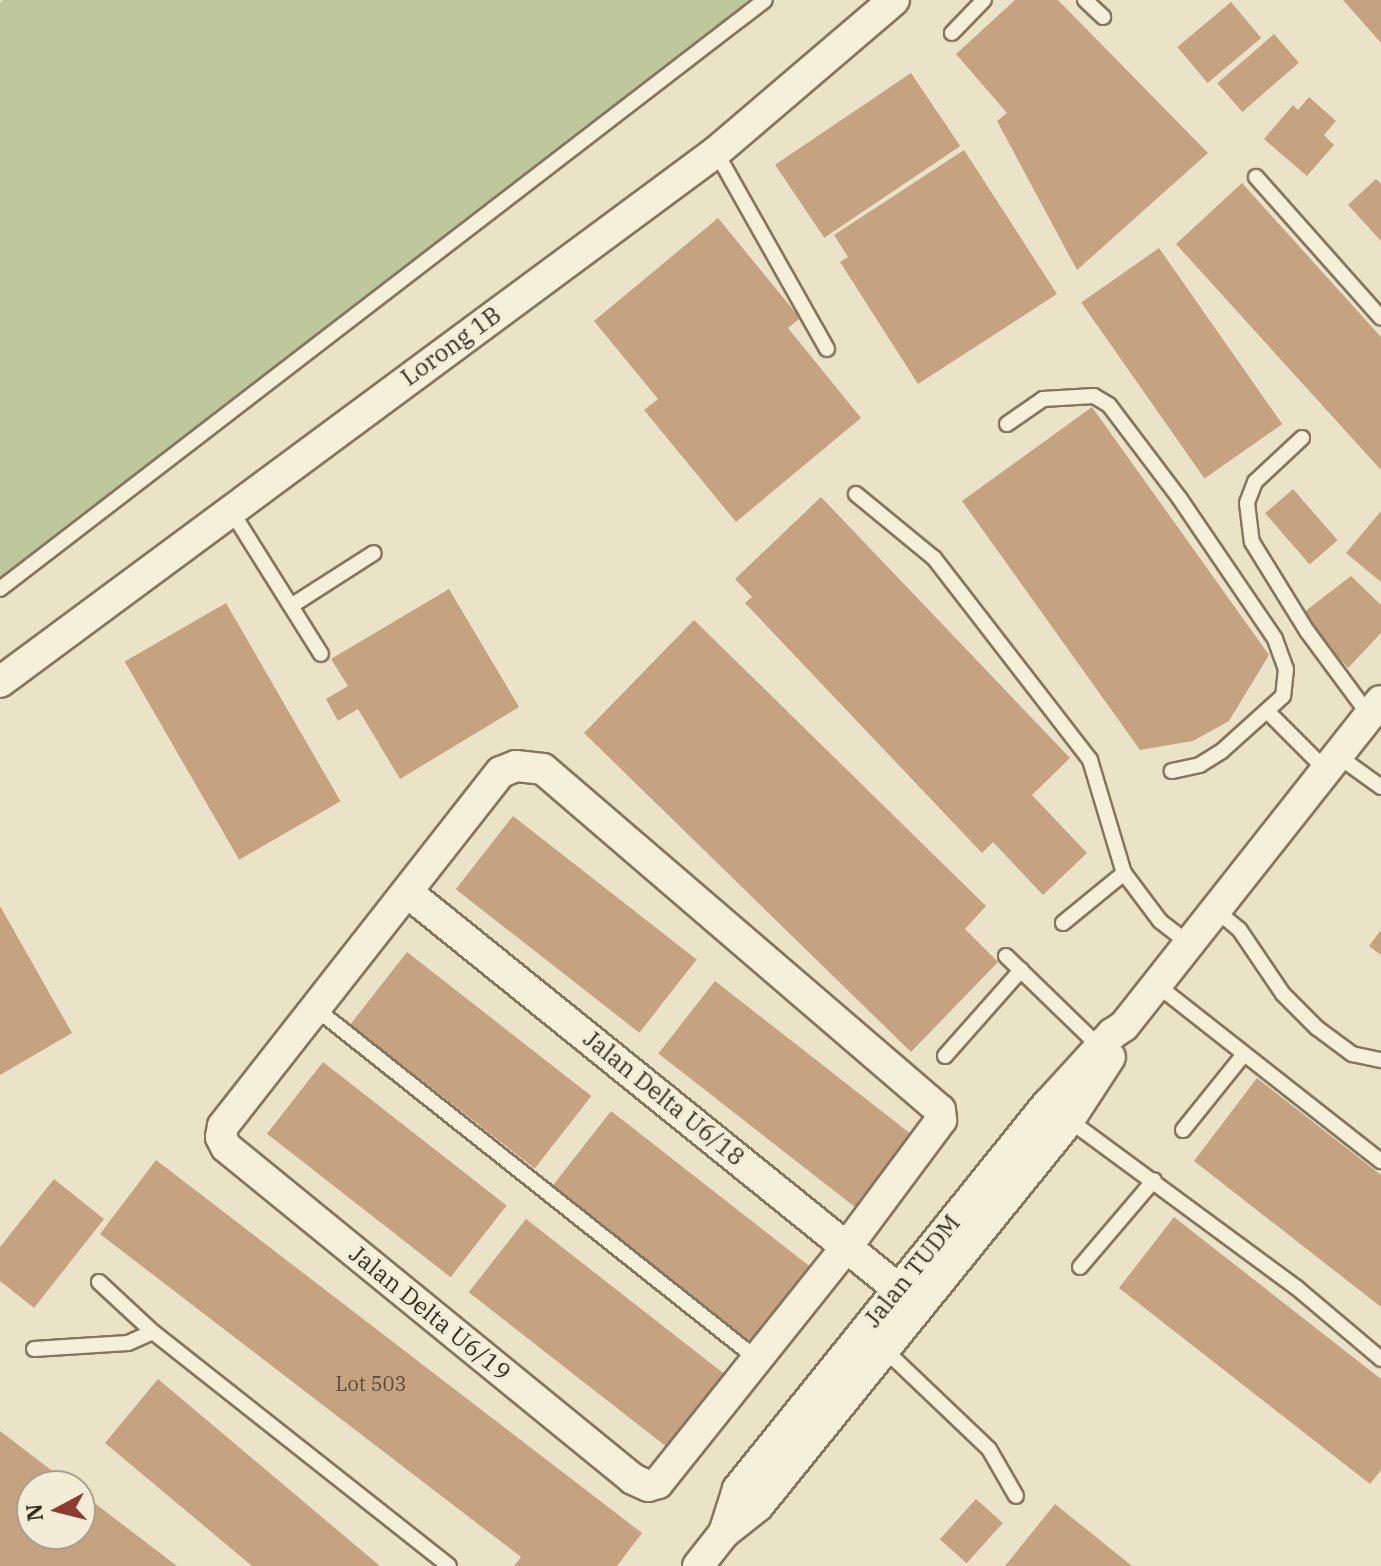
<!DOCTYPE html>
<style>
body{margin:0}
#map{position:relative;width:1381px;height:1566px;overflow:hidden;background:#ebe3c8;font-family:"IBM Plex Serif",serif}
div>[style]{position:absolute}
.green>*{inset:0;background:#bfc89d}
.building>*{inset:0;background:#c5a381;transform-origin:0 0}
.roads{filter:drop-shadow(2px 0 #85765f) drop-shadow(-2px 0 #85765f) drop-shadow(0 2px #85765f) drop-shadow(0 -2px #85765f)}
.service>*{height:14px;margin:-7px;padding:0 7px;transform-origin:7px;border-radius:7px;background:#f6f0db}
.minor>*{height:30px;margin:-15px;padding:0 15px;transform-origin:15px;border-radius:15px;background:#f6f0db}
span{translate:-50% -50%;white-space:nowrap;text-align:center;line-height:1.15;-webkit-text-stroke:6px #f3edd7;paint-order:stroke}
.number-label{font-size:20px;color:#5a4a39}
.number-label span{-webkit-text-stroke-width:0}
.street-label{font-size:24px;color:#372d21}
.north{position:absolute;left:16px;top:1470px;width:80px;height:80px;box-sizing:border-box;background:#f3edd7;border:2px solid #a8a08e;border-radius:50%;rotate:263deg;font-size:22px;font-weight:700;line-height:32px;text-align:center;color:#372d21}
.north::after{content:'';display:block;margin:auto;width:28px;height:36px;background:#8f3b34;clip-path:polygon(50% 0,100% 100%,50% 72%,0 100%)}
</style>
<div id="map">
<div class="green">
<i style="clip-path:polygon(3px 0,774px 0,0 588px,0 3px)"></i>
</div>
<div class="building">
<i style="clip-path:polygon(1015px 0,1058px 0,1208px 153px,1077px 270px,997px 121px,1007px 113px,956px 54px)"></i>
<i style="clip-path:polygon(1343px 0,1381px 0,1381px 43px)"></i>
<i style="left:1231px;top:2px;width:47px;height:70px;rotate:50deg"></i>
<i style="left:1274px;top:34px;width:38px;height:75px;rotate:49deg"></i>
<i style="left:911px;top:73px;width:88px;height:164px;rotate:56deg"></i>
<i style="clip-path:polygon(1309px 97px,1336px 121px,1324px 135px,1334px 145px,1307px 176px,1264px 139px,1293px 105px,1298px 110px)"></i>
<i style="clip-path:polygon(964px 150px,1057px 294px,918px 384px,840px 262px,848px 257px,834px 235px)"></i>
<i style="clip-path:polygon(1376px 179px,1381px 184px,1381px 241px,1348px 205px)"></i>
<i style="clip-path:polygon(1242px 183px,1381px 337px,1381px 470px,1176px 244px)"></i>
<i style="clip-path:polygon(718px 218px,800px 318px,788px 328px,861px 418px,736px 522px,644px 410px,658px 399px,594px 321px)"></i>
<i style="left:1159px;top:248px;width:215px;height:95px;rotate:55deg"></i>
<i style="clip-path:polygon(1092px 407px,1269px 655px,1229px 721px,1193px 741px,1140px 750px,962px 501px)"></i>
<i style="left:1293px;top:489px;width:68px;height:37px;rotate:49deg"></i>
<i style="clip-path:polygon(821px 497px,1070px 758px,1032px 795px,1087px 853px,1043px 895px,993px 842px,982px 853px,745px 603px,752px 597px,735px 579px)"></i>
<i style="clip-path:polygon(1381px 511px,1381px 582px,1346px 553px)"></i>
<i style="clip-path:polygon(1351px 576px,1381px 605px,1381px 633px,1348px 668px,1314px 631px,1303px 613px)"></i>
<i style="clip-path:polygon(449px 589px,519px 707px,400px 779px,358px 709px,338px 721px,326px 699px,348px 686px,331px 659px)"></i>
<i style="left:226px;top:603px;width:229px;height:117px;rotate:60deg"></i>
<i style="clip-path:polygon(694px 620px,986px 906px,965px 929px,998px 962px,911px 1052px,584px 733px)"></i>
<i style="left:513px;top:816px;width:233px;height:93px;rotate:38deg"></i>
<i style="clip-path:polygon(0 906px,72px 1033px,0 1075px)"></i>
<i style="clip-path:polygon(1381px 930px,1381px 955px,1369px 946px)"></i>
<i style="left:407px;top:952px;width:234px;height:92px;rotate:38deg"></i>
<i style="left:715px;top:981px;width:258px;height:92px;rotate:38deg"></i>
<i style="left:323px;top:1062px;width:233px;height:91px;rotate:38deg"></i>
<i style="clip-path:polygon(1257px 1078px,1381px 1175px,1381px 1307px,1194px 1161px)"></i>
<i style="left:611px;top:1111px;width:257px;height:98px;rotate:38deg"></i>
<i style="clip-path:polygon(156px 1160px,642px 1533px,617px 1566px,514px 1566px,521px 1557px,100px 1234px)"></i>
<i style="clip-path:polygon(54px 1179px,104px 1219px,34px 1308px,0 1281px,0 1247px)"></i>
<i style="clip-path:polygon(1174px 1217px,1381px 1379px,1381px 1470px,1370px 1484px,1119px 1288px)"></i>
<i style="left:526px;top:1219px;width:255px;height:93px;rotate:38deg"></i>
<i style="clip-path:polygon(158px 1379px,380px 1566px,252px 1566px,105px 1443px)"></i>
<i style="clip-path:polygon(0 1431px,72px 1486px,32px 1486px,32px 1534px,80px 1534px,80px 1492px,177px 1566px,0 1566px)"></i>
<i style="left:976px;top:1499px;width:36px;height:54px;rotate:42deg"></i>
<i style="clip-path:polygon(1055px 1504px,1132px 1566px,1005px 1566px)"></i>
</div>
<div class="roads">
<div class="service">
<i style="left:1085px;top:0;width:25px;rotate:43deg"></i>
<i style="left:952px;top:33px;width:46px;rotate:-45.9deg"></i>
<i style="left:716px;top:152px;width:226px;rotate:60.6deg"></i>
<i style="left:1256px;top:177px;width:188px;rotate:48.4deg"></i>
<i style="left:1007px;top:424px;width:44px;rotate:-34.8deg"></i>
<i style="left:1043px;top:399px;width:51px;rotate:-3.4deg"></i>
<i style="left:1094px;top:396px;width:17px;rotate:31deg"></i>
<i style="left:1109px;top:405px;width:118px;rotate:52.9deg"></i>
<i style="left:1180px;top:499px;width:169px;rotate:55.8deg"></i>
<i style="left:1275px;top:639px;width:32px;rotate:70deg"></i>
<i style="left:1286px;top:669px;width:27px;rotate:96deg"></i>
<i style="left:1283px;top:696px;width:82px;rotate:138deg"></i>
<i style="left:1222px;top:751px;width:26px;rotate:148deg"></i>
<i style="left:1200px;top:765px;width:29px;rotate:168deg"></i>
<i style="left:1302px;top:438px;width:64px;rotate:136.9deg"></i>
<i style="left:1255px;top:482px;width:22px;rotate:111deg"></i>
<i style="left:1247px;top:503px;width:39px;rotate:83deg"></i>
<i style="left:1252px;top:542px;width:105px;rotate:58.3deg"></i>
<i style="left:1307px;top:631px;width:104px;rotate:53.6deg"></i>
<i style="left:856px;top:494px;width:101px;rotate:39.4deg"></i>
<i style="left:934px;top:558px;width:255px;rotate:52.3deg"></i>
<i style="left:1090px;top:760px;width:118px;rotate:73.3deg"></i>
<i style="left:1124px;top:873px;width:60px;rotate:53.1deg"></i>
<i style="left:1160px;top:921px;width:37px;rotate:38deg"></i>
<i style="left:230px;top:509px;width:171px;rotate:57.9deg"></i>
<i style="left:0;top:589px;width:965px;rotate:-37.59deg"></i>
<i style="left:291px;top:606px;width:98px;rotate:-32.6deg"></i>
<i style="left:1267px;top:711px;width:83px;rotate:45deg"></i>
<i style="left:1338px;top:756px;width:53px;rotate:35.8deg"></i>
<i style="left:1216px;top:910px;width:30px;rotate:40deg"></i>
<i style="left:1239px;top:929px;width:78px;rotate:55.9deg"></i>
<i style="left:1283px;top:994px;width:48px;rotate:45deg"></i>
<i style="left:1317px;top:1028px;width:44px;rotate:36.6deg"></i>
<i style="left:1352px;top:1054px;width:30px;rotate:12deg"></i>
<i style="left:1063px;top:923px;width:79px;rotate:-39.3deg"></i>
<i style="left:1006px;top:956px;width:131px;rotate:44.1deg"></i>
<i style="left:1157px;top:985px;width:285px;rotate:38.2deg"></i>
<i style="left:315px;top:1008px;width:564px;rotate:38.45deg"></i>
<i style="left:945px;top:1056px;width:115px;rotate:-48.5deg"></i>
<i style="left:1069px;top:1120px;width:283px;rotate:36.4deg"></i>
<i style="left:1297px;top:1288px;width:110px;rotate:40.2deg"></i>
<i style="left:1183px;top:1130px;width:97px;rotate:-51.2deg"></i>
<i style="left:1080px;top:1267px;width:114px;rotate:-49.6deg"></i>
<i style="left:99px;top:1282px;width:74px;rotate:42.8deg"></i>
<i style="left:153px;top:1332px;width:377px;rotate:38.3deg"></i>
<i style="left:34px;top:1349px;width:94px;rotate:-3.7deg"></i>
<i style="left:128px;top:1343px;width:27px;rotate:-24deg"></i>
<i style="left:884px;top:1349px;width:145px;rotate:43.6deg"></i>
<i style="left:989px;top:1449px;width:54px;rotate:60.1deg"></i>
</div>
<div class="minor">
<i style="left:0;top:682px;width:891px;rotate:-36.51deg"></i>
<i style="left:716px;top:152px;width:234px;rotate:-40.5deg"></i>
<i style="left:516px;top:766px;width:27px;rotate:6deg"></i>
<i style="left:543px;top:769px;width:523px;rotate:40.66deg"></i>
<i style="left:940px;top:1110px;width:10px;rotate:84deg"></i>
<i style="left:941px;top:1120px;width:156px;rotate:126.6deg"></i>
<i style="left:848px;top:1245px;width:305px;rotate:128.6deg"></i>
<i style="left:658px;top:1483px;width:10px;rotate:163deg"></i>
<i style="left:648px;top:1486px;width:17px;rotate:-155deg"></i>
<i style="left:633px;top:1479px;width:525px;rotate:-140.8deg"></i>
<i style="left:226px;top:1147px;width:11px;rotate:-117deg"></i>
<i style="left:221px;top:1137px;width:11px;rotate:-80deg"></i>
<i style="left:223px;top:1126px;width:450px;rotate:-51.9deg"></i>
<i style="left:501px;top:772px;width:16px;rotate:-22deg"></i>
<i style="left:407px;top:892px;width:649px;rotate:38.94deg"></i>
<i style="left:724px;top:1533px;width:46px;rotate:-72.3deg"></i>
<i style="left:738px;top:1489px;width:494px;rotate:-51.2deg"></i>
<i style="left:1048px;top:1104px;width:95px;rotate:-47.6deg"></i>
<i style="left:1112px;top:1034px;width:14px;rotate:-34deg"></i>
<i style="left:1124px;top:1026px;width:414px;rotate:-51.7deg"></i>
<i style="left:698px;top:1566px;width:42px;rotate:-51.8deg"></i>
<i style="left:724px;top:1533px;width:43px;rotate:-38.5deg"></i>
<i style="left:758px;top:1506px;width:496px;rotate:-51.1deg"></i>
<i style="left:1069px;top:1120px;width:75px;rotate:-56.9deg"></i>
</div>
</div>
<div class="number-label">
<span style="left:371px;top:1383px">Lot 503</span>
</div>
<div class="street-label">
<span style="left:451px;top:346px;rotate:-36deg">Lorong 1B</span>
<span style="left:664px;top:1098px;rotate:39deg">Jalan Delta U6/18</span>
<span style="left:912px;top:1271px;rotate:-51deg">Jalan TUDM</span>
<span style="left:430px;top:1313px;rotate:39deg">Jalan Delta U6/19</span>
</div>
<div class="north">N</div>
</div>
